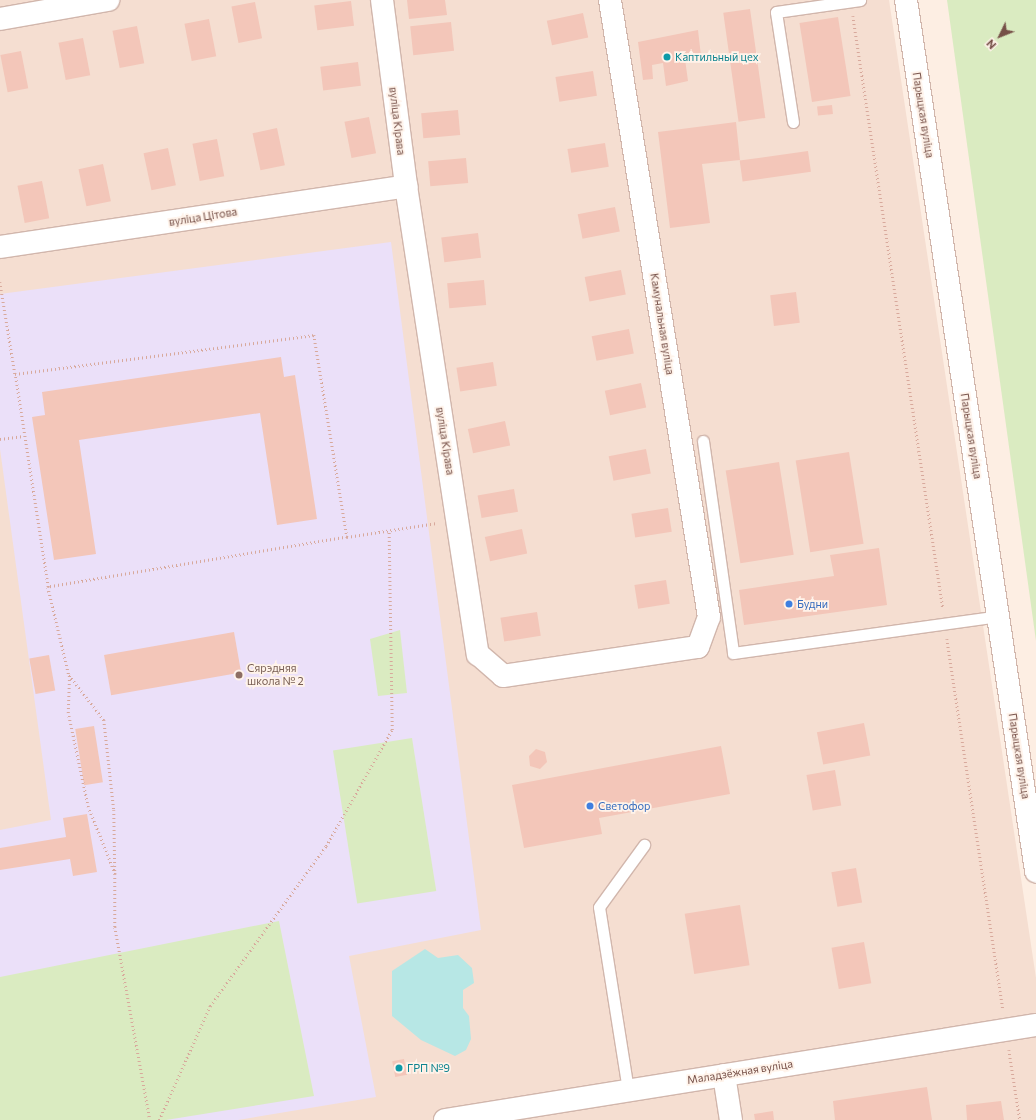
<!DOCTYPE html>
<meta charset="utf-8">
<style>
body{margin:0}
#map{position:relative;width:1036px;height:1120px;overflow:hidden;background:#fdeee3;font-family:Commissioner,sans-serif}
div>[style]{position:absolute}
.residential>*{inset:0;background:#f5ded1}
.education>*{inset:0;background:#ebe0f9}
.green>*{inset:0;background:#daebc1;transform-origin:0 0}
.water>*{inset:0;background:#b7e7e5}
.building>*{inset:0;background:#f3c6b9;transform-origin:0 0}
.path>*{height:2.5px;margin-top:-1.25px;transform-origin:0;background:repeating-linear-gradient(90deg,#d8a99c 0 1px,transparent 0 4px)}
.roads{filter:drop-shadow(1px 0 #d1b6ac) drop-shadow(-1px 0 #d1b6ac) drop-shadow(0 1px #d1b6ac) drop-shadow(0 -1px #d1b6ac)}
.lane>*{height:11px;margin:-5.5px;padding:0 5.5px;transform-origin:5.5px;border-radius:5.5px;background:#fff}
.street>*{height:22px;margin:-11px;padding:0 11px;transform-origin:11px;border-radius:11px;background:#fff}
.secondary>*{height:22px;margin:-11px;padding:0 11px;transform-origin:11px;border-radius:11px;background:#fff}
.dots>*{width:11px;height:11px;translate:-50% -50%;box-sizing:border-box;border:2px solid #fff3ea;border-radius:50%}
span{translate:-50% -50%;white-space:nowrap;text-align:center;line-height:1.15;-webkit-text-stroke:3.5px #fff3ea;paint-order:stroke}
.culture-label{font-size:11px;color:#0d838f}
.left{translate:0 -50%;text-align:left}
.street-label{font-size:11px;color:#765048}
.shop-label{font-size:11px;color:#366cbe}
.education-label{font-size:11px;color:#785e54}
.north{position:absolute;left:980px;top:16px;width:40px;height:40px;-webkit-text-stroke:3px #fff3ea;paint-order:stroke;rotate:227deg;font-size:11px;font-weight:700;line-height:16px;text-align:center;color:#765048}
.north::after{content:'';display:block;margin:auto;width:14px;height:18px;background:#765048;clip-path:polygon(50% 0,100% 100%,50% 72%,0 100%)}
</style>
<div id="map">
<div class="residential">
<i style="clip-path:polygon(0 0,889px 0,1036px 978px,1036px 1120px,0 1120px)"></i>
</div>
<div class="education">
<i style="clip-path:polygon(391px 242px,481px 930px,349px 956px,376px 1097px,238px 1120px,0 1120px,0 830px,51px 820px,0 449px,0 294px)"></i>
</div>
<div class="green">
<i style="clip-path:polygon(947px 0,1036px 0,1036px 641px)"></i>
<i style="clip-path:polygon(400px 630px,407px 693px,378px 696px,370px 639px)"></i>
<i style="left:412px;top:738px;width:155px;height:80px;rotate:81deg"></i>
<i style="clip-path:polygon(279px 921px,314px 1096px,166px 1120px,0 1120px,0 977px)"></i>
</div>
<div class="water">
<i style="clip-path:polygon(425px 949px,438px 958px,458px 955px,472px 968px,474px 983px,463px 990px,463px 1008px,469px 1016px,471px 1039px,466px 1050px,455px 1056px,421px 1040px,392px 1016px,392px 971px)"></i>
</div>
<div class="building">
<i style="clip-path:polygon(407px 0,445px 0,447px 15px,409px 19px)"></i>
<i style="left:351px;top:1px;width:25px;height:37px;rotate:83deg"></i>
<i style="left:255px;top:2px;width:37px;height:24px;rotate:79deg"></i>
<i style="left:750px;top:9px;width:110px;height:27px;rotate:82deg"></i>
<i style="left:583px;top:13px;width:25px;height:37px;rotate:78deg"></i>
<i style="left:838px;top:17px;width:80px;height:39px;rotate:81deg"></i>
<i style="left:209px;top:19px;width:38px;height:25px;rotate:79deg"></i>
<i style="left:451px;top:22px;width:29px;height:41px;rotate:84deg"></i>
<i style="left:137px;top:26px;width:38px;height:25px;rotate:79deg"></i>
<i style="clip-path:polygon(698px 30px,701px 56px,685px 59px,688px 81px,666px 86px,663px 63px,652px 65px,653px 79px,643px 80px,638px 42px)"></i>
<i style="left:83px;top:38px;width:38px;height:25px;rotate:79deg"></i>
<i style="left:21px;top:51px;width:38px;height:21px;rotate:79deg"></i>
<i style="left:358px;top:62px;width:24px;height:38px;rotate:83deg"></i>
<i style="left:593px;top:71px;width:25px;height:38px;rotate:81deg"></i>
<i style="left:832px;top:105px;width:9px;height:15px;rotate:84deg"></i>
<i style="left:458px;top:110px;width:25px;height:37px;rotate:85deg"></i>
<i style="left:369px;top:117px;width:37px;height:25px;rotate:79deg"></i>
<i style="clip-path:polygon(736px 122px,740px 160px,702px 164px,710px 223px,670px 228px,658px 132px)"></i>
<i style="left:277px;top:128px;width:38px;height:25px;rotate:78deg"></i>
<i style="left:217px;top:139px;width:38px;height:25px;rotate:79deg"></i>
<i style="left:605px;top:143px;width:24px;height:38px;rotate:81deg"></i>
<i style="left:168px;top:148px;width:38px;height:25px;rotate:78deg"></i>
<i style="left:808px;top:151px;width:21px;height:69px;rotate:82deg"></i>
<i style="left:466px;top:158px;width:25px;height:38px;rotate:85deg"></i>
<i style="left:103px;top:164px;width:38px;height:25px;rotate:78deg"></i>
<i style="left:42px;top:181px;width:38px;height:25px;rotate:79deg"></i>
<i style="left:615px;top:207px;width:25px;height:38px;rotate:79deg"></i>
<i style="left:478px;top:233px;width:25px;height:37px;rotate:83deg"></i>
<i style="left:621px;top:270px;width:25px;height:37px;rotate:79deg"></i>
<i style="left:484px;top:280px;width:25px;height:37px;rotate:85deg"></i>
<i style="left:796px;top:292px;width:31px;height:26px;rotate:83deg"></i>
<i style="left:629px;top:329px;width:25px;height:38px;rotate:79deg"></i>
<i style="clip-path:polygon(281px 357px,284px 377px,295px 375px,317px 519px,277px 525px,260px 413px,79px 440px,96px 554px,54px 560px,32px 417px,45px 415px,42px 392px)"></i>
<i style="left:493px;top:362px;width:24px;height:37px;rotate:81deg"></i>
<i style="left:641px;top:383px;width:25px;height:37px;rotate:78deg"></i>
<i style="left:505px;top:421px;width:25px;height:38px;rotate:78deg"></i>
<i style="left:646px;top:449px;width:25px;height:38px;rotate:79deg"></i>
<i style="left:849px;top:452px;width:93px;height:54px;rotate:81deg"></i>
<i style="left:779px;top:462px;width:94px;height:54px;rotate:81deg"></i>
<i style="left:514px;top:489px;width:23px;height:37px;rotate:80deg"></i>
<i style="left:668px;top:508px;width:24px;height:37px;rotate:81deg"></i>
<i style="left:522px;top:529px;width:25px;height:38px;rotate:78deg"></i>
<i style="clip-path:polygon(879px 548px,887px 605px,744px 625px,739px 590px,834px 576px,830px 555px)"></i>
<i style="left:666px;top:580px;width:24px;height:32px;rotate:81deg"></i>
<i style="left:537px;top:612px;width:24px;height:37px;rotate:81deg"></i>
<i style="left:234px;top:632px;width:41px;height:132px;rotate:80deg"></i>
<i style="left:49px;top:655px;width:36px;height:20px;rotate:80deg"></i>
<i style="left:864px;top:723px;width:33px;height:48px;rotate:79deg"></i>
<i style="left:94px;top:726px;width:57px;height:19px;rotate:81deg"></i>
<i style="clip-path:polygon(721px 746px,730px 794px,599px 818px,602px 834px,524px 848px,512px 785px)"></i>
<i style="clip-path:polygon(536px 749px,545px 752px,547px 762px,540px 769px,530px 766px,529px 756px)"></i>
<i style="left:835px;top:770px;width:36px;height:29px;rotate:80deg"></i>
<i style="clip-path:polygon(87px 814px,97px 872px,73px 876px,70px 859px,0 870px,0 848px,66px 837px,63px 818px)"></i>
<i style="left:856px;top:868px;width:35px;height:25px;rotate:80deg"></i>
<i style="left:740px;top:905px;width:61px;height:56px;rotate:81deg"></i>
<i style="left:864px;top:942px;width:42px;height:33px;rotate:80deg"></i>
<i style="left:404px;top:1059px;width:16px;height:12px;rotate:79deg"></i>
<i style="clip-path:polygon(927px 1087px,932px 1120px,835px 1120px,833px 1101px)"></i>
<i style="clip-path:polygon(1001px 1101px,1004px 1120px,967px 1120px,966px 1105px)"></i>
<i style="clip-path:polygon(773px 1111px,774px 1120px,755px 1120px,754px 1114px)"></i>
</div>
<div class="path">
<i style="left:853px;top:16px;width:599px;rotate:81.36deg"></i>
<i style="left:0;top:282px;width:93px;rotate:80.7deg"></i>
<i style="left:0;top:439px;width:24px;rotate:-7deg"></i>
<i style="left:347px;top:537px;width:303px;rotate:170.5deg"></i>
<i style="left:48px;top:587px;width:216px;rotate:-98.8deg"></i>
<i style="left:15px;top:374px;width:302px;rotate:-7.4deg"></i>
<i style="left:314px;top:335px;width:205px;rotate:80.7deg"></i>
<i style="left:347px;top:537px;width:91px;rotate:-8.8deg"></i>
<i style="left:48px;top:587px;width:90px;rotate:76.6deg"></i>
<i style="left:69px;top:675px;width:57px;rotate:52.1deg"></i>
<i style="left:104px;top:720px;width:91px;rotate:83.7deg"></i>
<i style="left:114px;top:810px;width:64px;rotate:89.1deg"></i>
<i style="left:115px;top:874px;width:72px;rotate:-111.9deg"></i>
<i style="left:88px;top:807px;width:96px;rotate:-102deg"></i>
<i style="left:68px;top:713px;width:38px;rotate:-88deg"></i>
<i style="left:947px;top:639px;width:374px;rotate:81.4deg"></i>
<i style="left:115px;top:874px;width:53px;rotate:90deg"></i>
<i style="left:115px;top:927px;width:196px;rotate:79.7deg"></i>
<i style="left:1009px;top:1050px;width:71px;rotate:81.1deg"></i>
<i style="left:159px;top:1120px;width:125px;rotate:-65.9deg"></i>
<i style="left:210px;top:1006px;width:198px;rotate:-54.1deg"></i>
<i style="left:326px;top:846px;width:133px;rotate:-60.4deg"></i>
<i style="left:392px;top:730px;width:200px;rotate:-90.9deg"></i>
</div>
<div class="roads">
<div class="lane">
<i style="left:793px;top:122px;width:111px;rotate:-98.8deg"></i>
<i style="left:776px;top:12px;width:85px;rotate:-8.1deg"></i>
<i style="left:703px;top:441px;width:214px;rotate:81.9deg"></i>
<i style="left:733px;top:653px;width:268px;rotate:-7.9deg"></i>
<i style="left:628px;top:1090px;width:185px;rotate:-99deg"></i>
<i style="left:599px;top:907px;width:77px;rotate:-54deg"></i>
</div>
<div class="street">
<i style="left:382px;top:0;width:188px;rotate:82.6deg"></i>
<i style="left:406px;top:186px;width:474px;rotate:81.3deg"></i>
<i style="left:478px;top:654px;width:33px;rotate:41deg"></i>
<i style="left:503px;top:676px;width:197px;rotate:-8.5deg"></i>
<i style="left:698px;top:647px;width:32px;rotate:-70deg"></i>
<i style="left:709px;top:617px;width:625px;rotate:-99.12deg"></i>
<i style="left:0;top:19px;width:110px;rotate:-10deg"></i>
<i style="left:0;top:247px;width:411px;rotate:-8.5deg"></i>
<i style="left:724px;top:1075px;width:46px;rotate:81.2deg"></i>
</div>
<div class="secondary">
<i style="left:906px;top:0;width:881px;rotate:81.51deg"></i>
<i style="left:445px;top:1120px;width:599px;rotate:-9.13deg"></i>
</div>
</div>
<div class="dots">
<i style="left:667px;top:57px;background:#0f9aa8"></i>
<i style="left:789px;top:604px;background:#3f7fe0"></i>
<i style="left:239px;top:675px;background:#8d6e63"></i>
<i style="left:590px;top:806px;background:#3f7fe0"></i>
<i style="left:399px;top:1068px;background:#0f9aa8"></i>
</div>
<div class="culture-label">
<span class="left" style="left:675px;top:57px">Каптильный цех</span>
<span class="left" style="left:407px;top:1068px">ГРП №9</span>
</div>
<div class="street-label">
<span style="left:923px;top:115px;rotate:81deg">Парыцкая вуліца</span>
<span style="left:397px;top:121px;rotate:83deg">вуліца Кірава</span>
<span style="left:203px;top:217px;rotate:-9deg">вуліца Цітова</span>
<span style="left:662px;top:324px;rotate:81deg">Камунальная вуліца</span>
<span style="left:971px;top:436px;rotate:81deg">Парыцкая вуліца</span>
<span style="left:445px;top:441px;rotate:81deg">вуліца Кірава</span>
<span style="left:1019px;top:756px;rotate:81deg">Парыцкая вуліца</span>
<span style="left:740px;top:1072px;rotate:-9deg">Маладзёжная вуліца</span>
</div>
<div class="shop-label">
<span class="left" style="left:797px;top:604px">Будни</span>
<span class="left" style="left:598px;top:806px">Светофор</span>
</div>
<div class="education-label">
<span class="left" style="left:247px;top:675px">Сярэдняя<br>школа № 2</span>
</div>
<div class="north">N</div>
</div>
